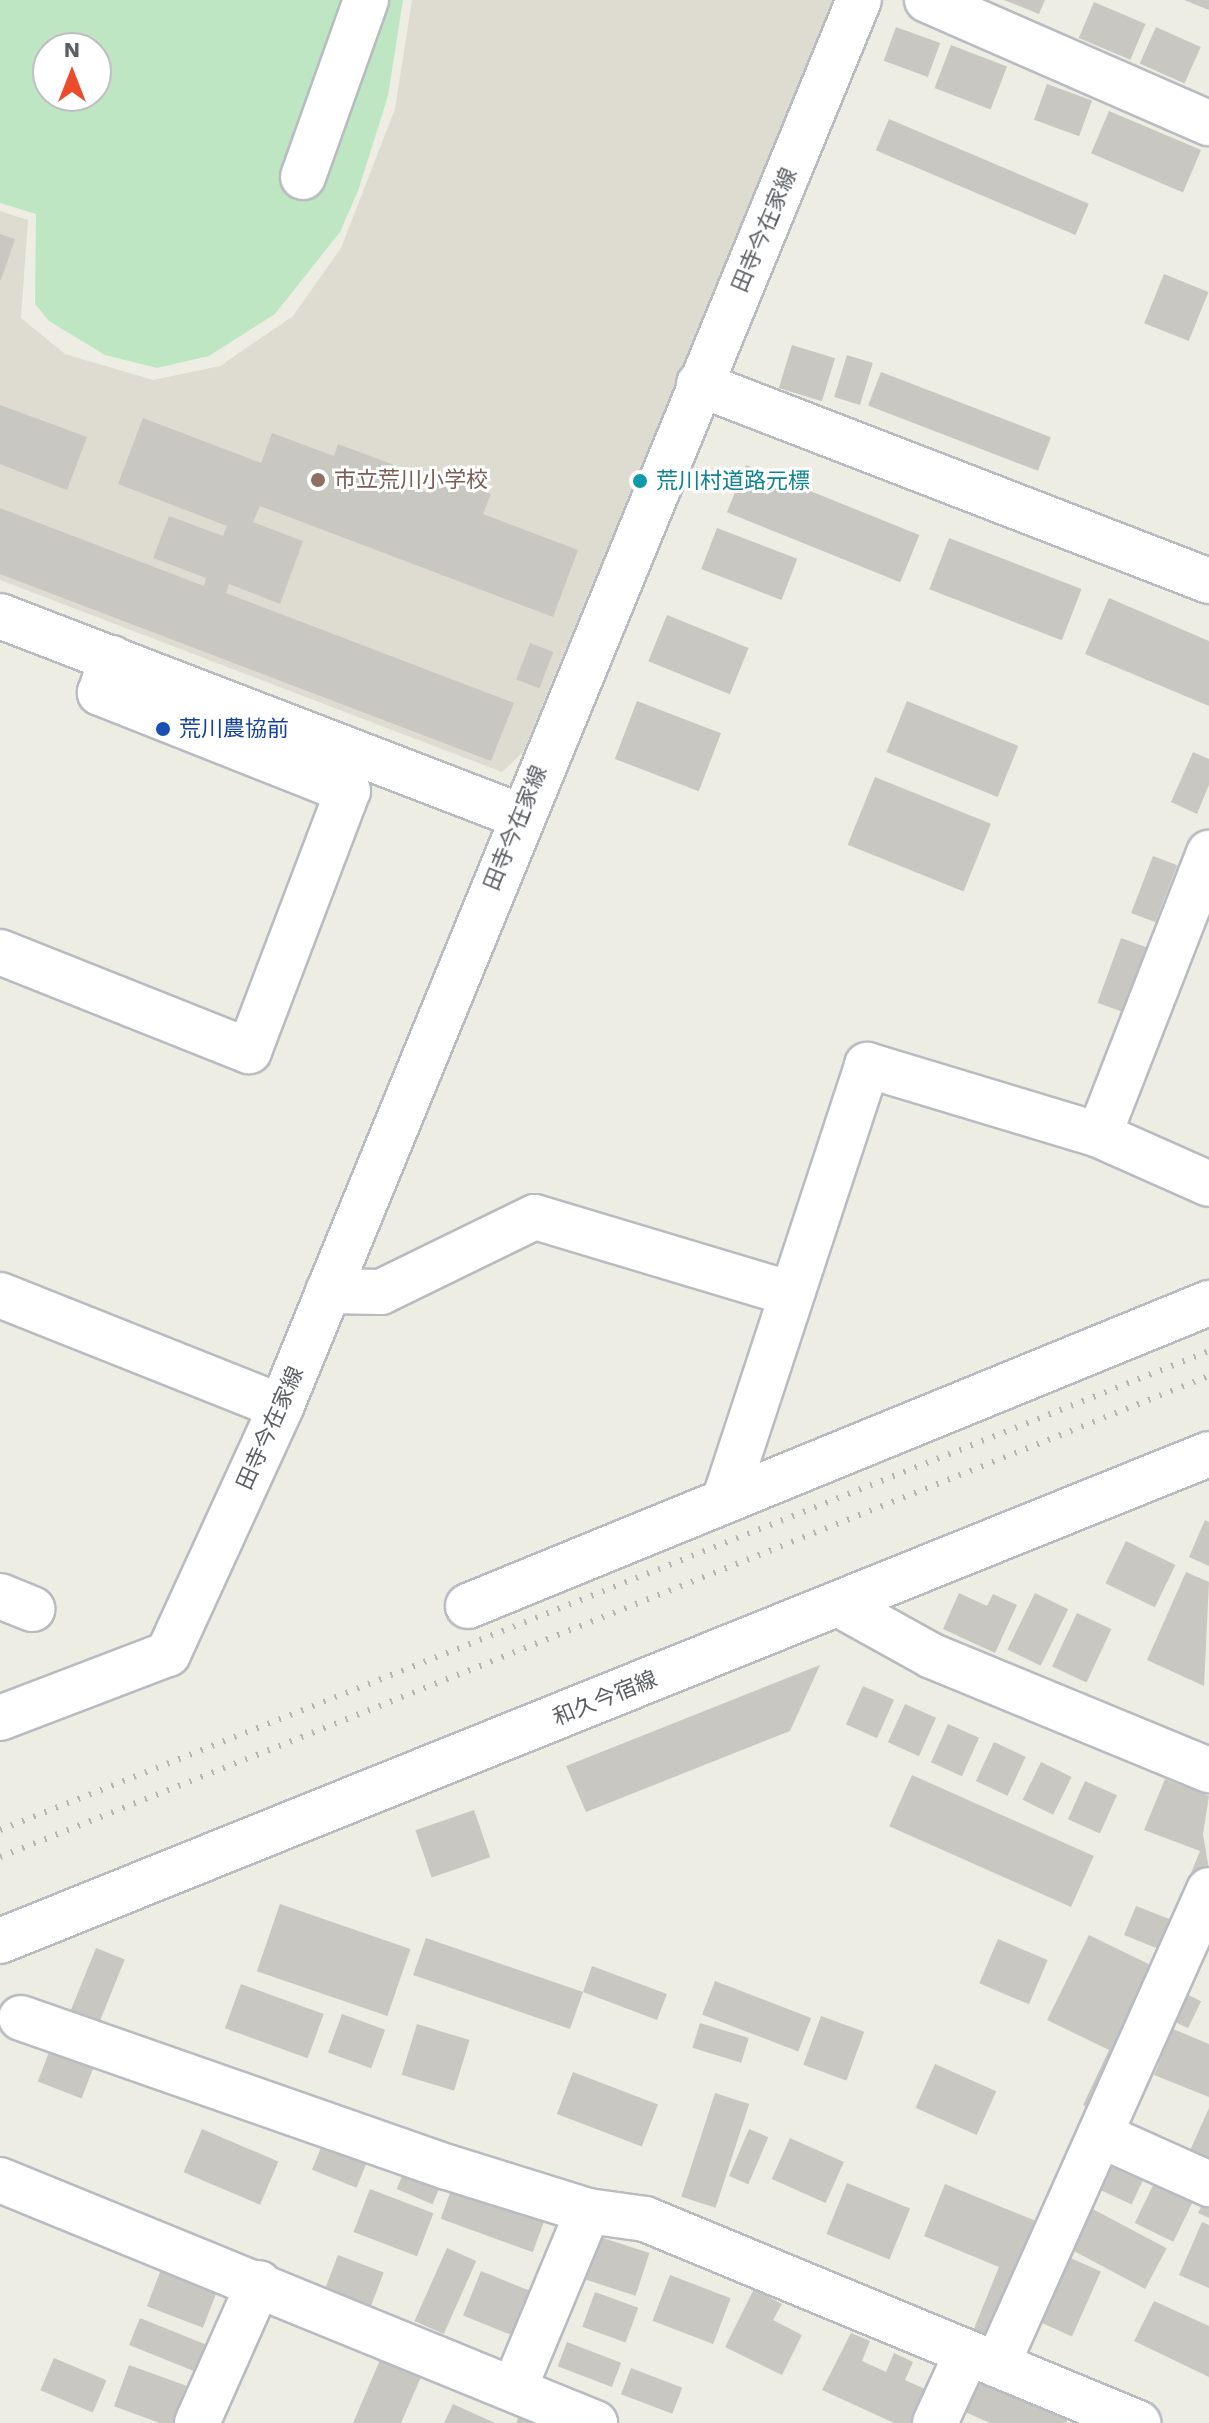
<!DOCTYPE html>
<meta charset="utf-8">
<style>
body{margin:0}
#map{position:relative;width:1209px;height:2423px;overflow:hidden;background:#eeede3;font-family:"Work Sans","Noto Sans JP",sans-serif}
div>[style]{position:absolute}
.education>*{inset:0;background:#dedcd1}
.green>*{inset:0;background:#bfe6c3}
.building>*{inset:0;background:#c9c7c1;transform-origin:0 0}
.roads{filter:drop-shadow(2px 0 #b8bbc0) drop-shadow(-2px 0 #b8bbc0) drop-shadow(0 2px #b8bbc0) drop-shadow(0 -2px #b8bbc0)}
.minor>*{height:44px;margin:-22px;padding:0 22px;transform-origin:22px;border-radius:22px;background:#fff}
.secondary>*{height:44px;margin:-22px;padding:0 22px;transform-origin:22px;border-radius:22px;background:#fff}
.rail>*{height:6px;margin-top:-3px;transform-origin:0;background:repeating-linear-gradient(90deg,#b4b5b5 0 2px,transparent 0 12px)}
.dots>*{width:22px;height:22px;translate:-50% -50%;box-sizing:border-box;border:4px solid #fff;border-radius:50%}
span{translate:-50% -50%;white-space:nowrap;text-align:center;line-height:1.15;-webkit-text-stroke:6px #fff;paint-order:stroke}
.street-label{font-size:22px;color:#5b5f64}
.education-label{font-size:22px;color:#785e54}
.left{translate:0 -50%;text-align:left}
.culture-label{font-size:22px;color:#0d838f}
.transit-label{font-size:22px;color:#164399}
.north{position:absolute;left:32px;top:32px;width:80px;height:80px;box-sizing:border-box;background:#fff;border:2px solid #bdbfc1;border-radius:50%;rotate:0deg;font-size:22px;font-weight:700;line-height:32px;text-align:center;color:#5b5f64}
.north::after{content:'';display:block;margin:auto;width:28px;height:36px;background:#ec4b2c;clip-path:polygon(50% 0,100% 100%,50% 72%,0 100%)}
</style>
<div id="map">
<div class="education">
<i style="clip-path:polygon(412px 0,833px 0,523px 752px,502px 772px,0 580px,0 211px,28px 220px,21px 318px,65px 354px,153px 380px,220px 366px,293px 316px,341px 248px,395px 109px)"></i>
</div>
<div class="green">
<i style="clip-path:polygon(evenodd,0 0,403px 0,388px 96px,358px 191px,340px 232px,275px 314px,209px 356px,157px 368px,105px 355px,49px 321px,35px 304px,36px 214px,0 203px,0 0,48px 48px,96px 48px,96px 96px,48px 96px,48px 48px)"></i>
</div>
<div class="building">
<i style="clip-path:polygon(1004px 0,1045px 0,1039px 14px)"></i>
<i style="clip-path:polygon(1184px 0,1209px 0,1209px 10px)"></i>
<i style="left:1094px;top:2px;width:56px;height:39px;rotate:23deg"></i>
<i style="left:896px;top:27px;width:47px;height:36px;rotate:20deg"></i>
<i style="left:1156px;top:27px;width:49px;height:40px;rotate:24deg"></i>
<i style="left:951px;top:45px;width:60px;height:46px;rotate:21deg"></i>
<i style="left:1047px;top:84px;width:48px;height:38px;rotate:20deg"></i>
<i style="left:1109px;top:111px;width:100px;height:46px;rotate:23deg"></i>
<i style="left:889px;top:119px;width:217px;height:34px;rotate:23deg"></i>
<i style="clip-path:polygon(0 234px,15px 239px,1px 280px,0 280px)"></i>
<i style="left:1164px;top:274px;width:48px;height:53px;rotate:22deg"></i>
<i style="left:792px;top:345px;width:45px;height:45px;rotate:17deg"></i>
<i style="left:847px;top:355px;width:27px;height:44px;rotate:17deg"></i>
<i style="left:881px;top:372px;width:182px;height:36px;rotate:21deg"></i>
<i style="clip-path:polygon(0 405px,87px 437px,67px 490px,0 464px)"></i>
<i style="clip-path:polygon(143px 418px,261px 463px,272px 433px,334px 456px,338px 444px,394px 465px,389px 478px,431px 494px,439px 474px,491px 494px,483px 514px,578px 550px,553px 617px,260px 506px,253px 522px,303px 541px,280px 604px,229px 584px,226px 593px,514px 703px,491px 761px,0 574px,0 508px,204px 586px,206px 578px,153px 558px,169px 516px,223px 536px,227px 526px,118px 484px)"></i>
<i style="left:746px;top:465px;width:187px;height:51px;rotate:22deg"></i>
<i style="left:717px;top:528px;width:86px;height:44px;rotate:21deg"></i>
<i style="left:949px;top:538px;width:142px;height:55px;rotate:21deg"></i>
<i style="clip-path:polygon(1109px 598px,1209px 641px,1209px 706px,1085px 654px)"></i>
<i style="left:667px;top:615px;width:88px;height:50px;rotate:22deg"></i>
<i style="left:530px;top:643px;width:25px;height:39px;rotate:21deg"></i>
<i style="left:637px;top:701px;width:90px;height:62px;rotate:21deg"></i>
<i style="left:907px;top:701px;width:120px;height:55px;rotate:22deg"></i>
<i style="clip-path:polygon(1193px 752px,1209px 759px,1209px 785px,1197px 814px,1171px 802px)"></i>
<i style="left:875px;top:777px;width:125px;height:73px;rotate:22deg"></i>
<i style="left:1153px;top:856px;width:26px;height:61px;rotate:21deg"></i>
<i style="left:1121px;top:938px;width:27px;height:69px;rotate:20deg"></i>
<i style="clip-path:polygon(1205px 1520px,1209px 1522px,1209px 1566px,1189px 1557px)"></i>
<i style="left:1126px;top:1541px;width:55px;height:47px;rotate:26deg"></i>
<i style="clip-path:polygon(1186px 1572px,1209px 1582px,1204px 1686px,1147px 1660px)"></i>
<i style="clip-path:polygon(959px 1593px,987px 1606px,993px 1594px,1017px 1605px,995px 1653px,943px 1629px)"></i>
<i style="left:1035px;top:1593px;width:37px;height:63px;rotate:26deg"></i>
<i style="left:1077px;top:1613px;width:38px;height:59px;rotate:25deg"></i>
<i style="clip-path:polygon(820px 1665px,790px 1731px,586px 1812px,566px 1766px)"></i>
<i style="left:863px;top:1686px;width:34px;height:42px;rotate:24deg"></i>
<i style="left:905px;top:1704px;width:34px;height:42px;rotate:24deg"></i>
<i style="left:948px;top:1724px;width:34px;height:42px;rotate:24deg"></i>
<i style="left:994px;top:1742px;width:35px;height:43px;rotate:25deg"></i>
<i style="left:1041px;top:1762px;width:34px;height:42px;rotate:26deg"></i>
<i style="left:912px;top:1775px;width:199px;height:56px;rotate:24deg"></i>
<i style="clip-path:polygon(1165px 1779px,1209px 1796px,1203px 1834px,1209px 1869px,1171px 1954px,1124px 1935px,1136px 1906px,1172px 1920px,1200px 1851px,1144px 1830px)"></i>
<i style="left:1085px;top:1781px;width:35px;height:42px;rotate:24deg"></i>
<i style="left:474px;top:1810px;width:50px;height:62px;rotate:71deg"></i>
<i style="left:280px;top:1904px;width:138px;height:71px;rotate:19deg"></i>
<i style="clip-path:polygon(1089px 1935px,1165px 1972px,1096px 2111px,1083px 2105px,1109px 2050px,1047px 2020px)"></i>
<i style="clip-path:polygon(426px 1938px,583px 1992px,592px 1966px,667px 1994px,657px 2020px,583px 1992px,570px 2029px,413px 1975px)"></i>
<i style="left:998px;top:1939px;width:54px;height:48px;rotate:23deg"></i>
<i style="left:96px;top:1948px;width:31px;height:74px;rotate:22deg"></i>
<i style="left:715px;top:1981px;width:103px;height:36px;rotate:21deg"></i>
<i style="left:241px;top:1984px;width:88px;height:47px;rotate:20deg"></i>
<i style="left:1176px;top:1989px;width:28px;height:30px;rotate:26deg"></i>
<i style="left:342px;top:2014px;width:46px;height:41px;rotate:20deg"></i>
<i style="left:821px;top:2016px;width:46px;height:52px;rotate:20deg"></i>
<i style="left:700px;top:2023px;width:51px;height:26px;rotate:17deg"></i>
<i style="left:417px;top:2024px;width:55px;height:53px;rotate:17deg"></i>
<i style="clip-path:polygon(1173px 2029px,1209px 2044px,1209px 2097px,1154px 2075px)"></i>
<i style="left:51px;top:2047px;width:47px;height:37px;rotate:21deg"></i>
<i style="left:935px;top:2064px;width:67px;height:48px;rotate:24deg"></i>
<i style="left:573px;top:2072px;width:91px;height:45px;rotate:21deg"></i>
<i style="left:715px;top:2093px;width:36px;height:109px;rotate:18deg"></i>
<i style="clip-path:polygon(1209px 2108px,1209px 2164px,1188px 2155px)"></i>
<i style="left:202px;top:2129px;width:83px;height:47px;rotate:23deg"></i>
<i style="left:749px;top:2129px;width:21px;height:51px;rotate:23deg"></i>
<i style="left:790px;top:2138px;width:59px;height:45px;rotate:24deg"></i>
<i style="left:324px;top:2140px;width:48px;height:32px;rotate:22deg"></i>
<i style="left:1104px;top:2143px;width:51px;height:44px;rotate:25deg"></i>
<i style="left:406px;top:2167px;width:39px;height:24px;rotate:23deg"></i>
<i style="left:1161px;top:2169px;width:43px;height:60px;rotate:26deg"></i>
<i style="left:847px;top:2183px;width:68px;height:55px;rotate:22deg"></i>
<i style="clip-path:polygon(945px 2184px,1041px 2223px,989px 2344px,971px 2336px,999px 2267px,924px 2236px)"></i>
<i style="left:453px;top:2185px;width:98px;height:36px;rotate:20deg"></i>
<i style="left:370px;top:2189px;width:68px;height:46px;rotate:21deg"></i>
<i style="clip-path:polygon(1209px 2190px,1209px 2218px,1198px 2213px)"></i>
<i style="left:1089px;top:2207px;width:88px;height:46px;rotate:28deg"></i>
<i style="clip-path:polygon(1202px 2222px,1209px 2225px,1209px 2288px,1179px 2275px)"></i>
<i style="left:600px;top:2237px;width:52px;height:45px;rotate:18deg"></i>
<i style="left:447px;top:2248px;width:32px;height:80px;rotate:24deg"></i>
<i style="left:1057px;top:2252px;width:48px;height:71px;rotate:24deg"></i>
<i style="left:338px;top:2255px;width:49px;height:38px;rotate:21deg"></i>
<i style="left:162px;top:2267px;width:60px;height:42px;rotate:21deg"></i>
<i style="left:481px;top:2271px;width:63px;height:48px;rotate:22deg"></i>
<i style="left:670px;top:2275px;width:65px;height:49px;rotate:21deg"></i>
<i style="clip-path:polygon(754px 2289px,782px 2304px,773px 2320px,802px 2335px,782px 2375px,725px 2347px)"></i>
<i style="left:595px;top:2292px;width:46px;height:37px;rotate:20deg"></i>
<i style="clip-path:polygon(1154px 2301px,1209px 2326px,1209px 2377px,1134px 2341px)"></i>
<i style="left:140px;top:2318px;width:77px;height:29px;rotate:22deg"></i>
<i style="clip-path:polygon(851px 2333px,870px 2341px,862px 2361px,886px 2372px,894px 2353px,913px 2362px,905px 2380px,940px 2396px,928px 2423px,894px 2423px,822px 2390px)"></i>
<i style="left:567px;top:2342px;width:58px;height:26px;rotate:21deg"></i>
<i style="clip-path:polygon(383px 2353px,424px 2370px,401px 2423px,353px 2423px)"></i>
<i style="left:54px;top:2358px;width:57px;height:35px;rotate:23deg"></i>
<i style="left:129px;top:2365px;width:61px;height:44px;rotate:20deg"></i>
<i style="left:631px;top:2368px;width:55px;height:28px;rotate:21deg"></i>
<i style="clip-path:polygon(971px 2370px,1070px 2415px,1066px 2423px,990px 2423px,954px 2407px)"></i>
<i style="left:441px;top:2371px;width:81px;height:14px;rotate:22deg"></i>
<i style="clip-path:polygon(453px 2404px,495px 2423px,444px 2423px)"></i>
<i style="clip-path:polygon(524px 2404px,547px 2423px,516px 2423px)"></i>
</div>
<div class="roads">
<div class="minor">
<i style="left:927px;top:0;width:308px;rotate:23.6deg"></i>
<i style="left:303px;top:177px;width:188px;rotate:-70.4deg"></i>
<i style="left:699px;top:384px;width:547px;rotate:21.12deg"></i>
<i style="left:0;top:616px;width:557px;rotate:21.04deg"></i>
<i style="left:0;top:952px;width:268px;rotate:21.7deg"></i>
<i style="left:249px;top:1051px;width:278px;rotate:-69.2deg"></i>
<i style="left:348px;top:791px;width:267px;rotate:-158.4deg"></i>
<i style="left:100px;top:693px;width:37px;rotate:-71deg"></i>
<i style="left:1099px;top:1135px;width:303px;rotate:-68.7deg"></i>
<i style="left:328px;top:1291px;width:53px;rotate:1.1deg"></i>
<i style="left:381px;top:1292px;width:171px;rotate:-26deg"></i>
<i style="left:535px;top:1217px;width:268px;rotate:16.7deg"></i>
<i style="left:0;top:1295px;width:302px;rotate:21.7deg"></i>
<i style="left:724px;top:1501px;width:459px;rotate:-71.8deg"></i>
<i style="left:867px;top:1065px;width:242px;rotate:16.8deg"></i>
<i style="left:1099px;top:1135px;width:120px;rotate:24deg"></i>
<i style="left:0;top:1596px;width:35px;rotate:22deg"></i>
<i style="left:838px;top:1604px;width:107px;rotate:29deg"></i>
<i style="left:932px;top:1656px;width:300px;rotate:22.4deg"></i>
<i style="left:468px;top:1606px;width:801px;rotate:-22.24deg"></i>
<i style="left:21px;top:2018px;width:451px;rotate:19.3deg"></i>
<i style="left:447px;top:2167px;width:148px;rotate:17.3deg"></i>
<i style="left:588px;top:2211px;width:58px;rotate:8deg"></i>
<i style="left:645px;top:2219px;width:534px;rotate:22.48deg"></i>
<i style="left:1100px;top:2135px;width:120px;rotate:24.2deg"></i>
<i style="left:0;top:2180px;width:643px;rotate:22.22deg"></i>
<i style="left:997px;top:2365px;width:520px;rotate:-65.95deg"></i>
<i style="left:514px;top:2389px;width:193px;rotate:-67.4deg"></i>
<i style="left:197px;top:2423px;width:153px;rotate:-66.1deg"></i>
<i style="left:935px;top:2423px;width:77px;rotate:-65.4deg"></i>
</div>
<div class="secondary">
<i style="left:0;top:1718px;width:180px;rotate:-20.9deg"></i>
<i style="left:168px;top:1654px;width:272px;rotate:-65.4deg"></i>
<i style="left:281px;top:1407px;width:1521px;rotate:-67.67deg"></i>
<i style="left:0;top:1941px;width:1303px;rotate:-21.94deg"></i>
</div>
</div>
<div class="rail">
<i style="left:0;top:1830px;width:1300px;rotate:-21.61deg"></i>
<i style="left:0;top:1857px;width:1301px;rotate:-21.7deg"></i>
</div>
<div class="dots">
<i style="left:318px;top:480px;background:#8d6e63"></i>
<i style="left:640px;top:481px;background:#0f9aa8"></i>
<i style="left:163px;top:729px;background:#1a4fb4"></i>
</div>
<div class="street-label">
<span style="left:764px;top:230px;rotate:-67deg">田寺今在家線</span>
<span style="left:515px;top:828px;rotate:-68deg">田寺今在家線</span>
<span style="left:270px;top:1428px;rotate:-66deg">田寺今在家線</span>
<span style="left:605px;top:1698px;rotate:-22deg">和久今宿線</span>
</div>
<div class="education-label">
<span class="left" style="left:334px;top:480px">市立荒川小学校</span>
</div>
<div class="culture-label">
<span class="left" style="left:656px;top:481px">荒川村道路元標</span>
</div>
<div class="transit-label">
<span class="left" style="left:179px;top:729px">荒川農協前</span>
</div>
<div class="north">N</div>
</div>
